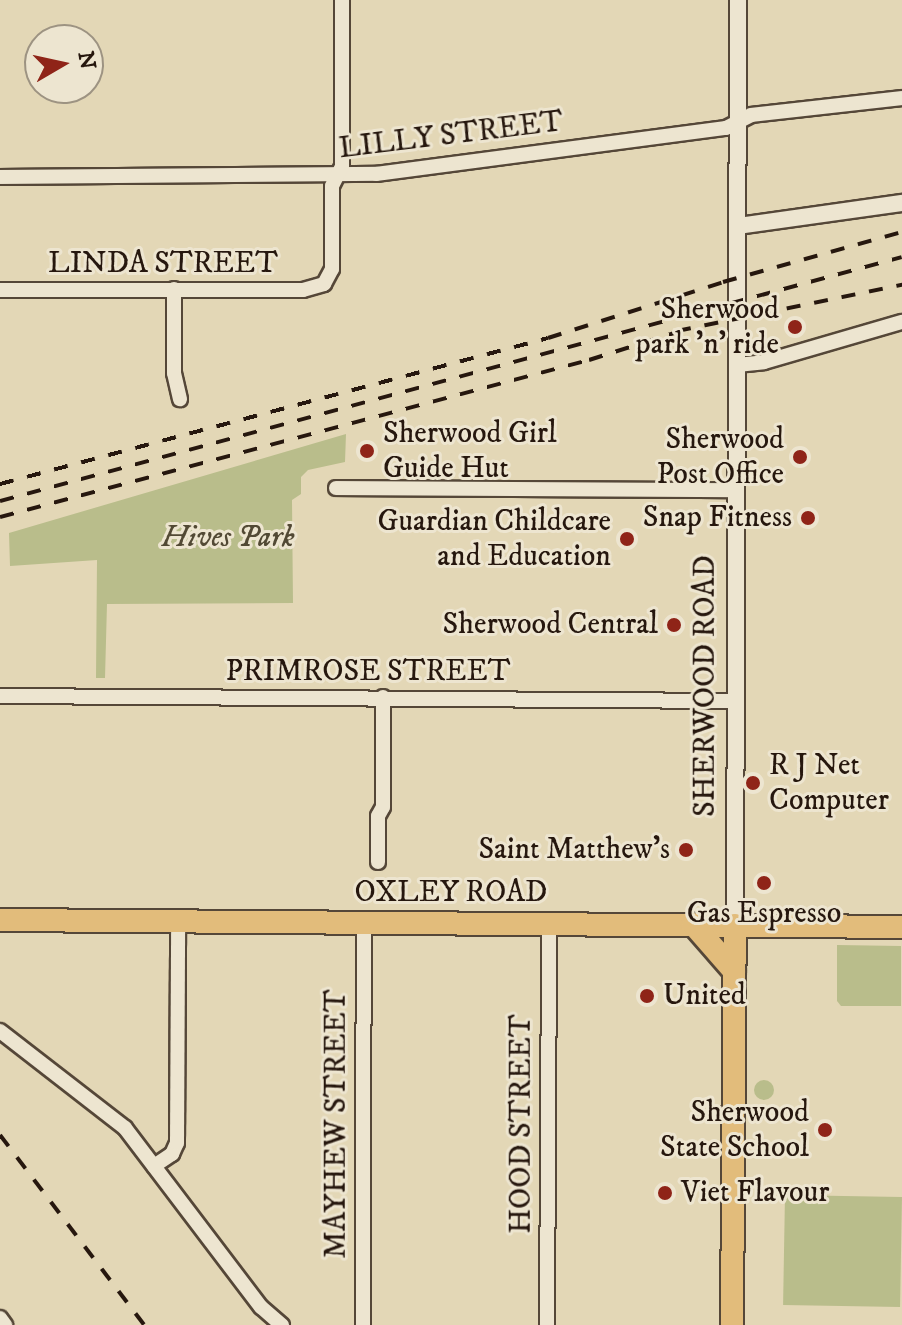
<!DOCTYPE html>
<style>
body{margin:0}
#map{position:relative;width:902px;height:1325px;overflow:hidden;background:#e3d7b6;font-family:"IM FELL DW Pica",serif}
div>[style]{position:absolute}
.green>*{inset:0;background:#b9bd8b;transform-origin:0 0}
.round{border-radius:50%}
.roads{filter:drop-shadow(2px 0 #554738) drop-shadow(-2px 0 #554738) drop-shadow(0 2px #554738) drop-shadow(0 -2px #554738)}
.minor>*{height:14px;margin:-7px;padding:0 7px;transform-origin:7px;border-radius:7px;background:#ede5d0}
.tertiary>*{height:16px;margin:-8px;padding:0 8px;transform-origin:8px;border-radius:8px;background:#ede5d0}
.primary>*{height:22px;margin:-11px;padding:0 11px;transform-origin:11px;border-radius:11px;background:#e2bc7b}
.rail>*{height:4px;margin-top:-2px;transform-origin:0;background:repeating-linear-gradient(90deg,#26170e 0 14px,transparent 0 28px)}
.dots>*{width:22px;height:22px;translate:-50% -50%;box-sizing:border-box;border:4px solid #ede5d0;border-radius:50%}
span{translate:-50% -50%;white-space:nowrap;text-align:center;line-height:1.15;-webkit-text-stroke:6px #ede5d0;paint-order:stroke}
.street-label{font-size:30px;color:#26170e}
.poi-label{font-size:30px;color:#26170e}
.right{translate:-100% -50%;text-align:right}
.left{translate:0 -50%;text-align:left}
.park-label{font-size:30px;color:#524934;font-style:italic}
.north{position:absolute;left:24px;top:24px;width:80px;height:80px;box-sizing:border-box;background:#ede5d0;border:2px solid #9d9382;border-radius:50%;rotate:81deg;font-size:22px;font-weight:700;line-height:32px;text-align:center;color:#26170e}
.north::after{content:'';display:block;margin:auto;width:28px;height:36px;background:#8f2418;clip-path:polygon(50% 0,100% 100%,50% 72%,0 100%)}
</style>
<div id="map">
<div class="green">
<i style="clip-path:polygon(346px 434px,345px 462px,308px 470px,301px 477px,301px 494px,292px 500px,293px 603px,107px 604px,105px 678px,96px 678px,97px 560px,10px 566px,9px 533px)"></i>
<i style="clip-path:polygon(837px 945px,901px 946px,901px 1006px,841px 1006px,837px 1001px)"></i>
<i class="round" style="left:754px;top:1080px;width:20px;height:20px"></i>
<i style="left:785px;top:1195px;width:117px;height:110px;rotate:1deg"></i>
</div>
<div class="roads">
<div class="minor">
<i style="left:0;top:177px;width:376px;rotate:-0.5deg"></i>
<i style="left:376px;top:174px;width:353px;rotate:-7.5deg"></i>
<i style="left:726px;top:128px;width:28px;rotate:-27deg"></i>
<i style="left:751px;top:115px;width:152px;rotate:-6.4deg"></i>
<i style="left:174px;top:289px;width:84px;rotate:90deg"></i>
<i style="left:174px;top:373px;width:27px;rotate:77deg"></i>
<i style="left:0;top:290px;width:303px"></i>
<i style="left:303px;top:290px;width:22px;rotate:-16deg"></i>
<i style="left:324px;top:284px;width:17px;rotate:-62deg"></i>
<i style="left:332px;top:269px;width:83px;rotate:-90deg"></i>
<i style="left:332px;top:186px;width:22px;rotate:-63deg"></i>
<i style="left:342px;top:166px;width:166px;rotate:-90deg"></i>
<i style="left:737px;top:365px;width:27px;rotate:-6deg"></i>
<i style="left:764px;top:362px;width:144px;rotate:-16.2deg"></i>
<i style="left:336px;top:488px;width:400px;rotate:0.3deg"></i>
<i style="left:0;top:696px;width:736px;rotate:0.39deg"></i>
<i style="left:378px;top:862px;width:46px;rotate:-90deg"></i>
<i style="left:378px;top:816px;width:10px;rotate:-61deg"></i>
<i style="left:383px;top:807px;width:110px;rotate:-90deg"></i>
<i style="left:0;top:1031px;width:158px;rotate:37.8deg"></i>
<i style="left:125px;top:1128px;width:225px;rotate:52.8deg"></i>
<i style="left:261px;top:1307px;width:28px;rotate:41deg"></i>
<i style="left:154px;top:1166px;width:22px;rotate:-34deg"></i>
<i style="left:172px;top:1154px;width:12px;rotate:-66deg"></i>
<i style="left:177px;top:1143px;width:221px;rotate:-89.7deg"></i>
<i style="left:0;top:1318px;width:9px;rotate:54deg"></i>
<i style="left:363px;top:1325px;width:402px;rotate:-89.9deg"></i>
<i style="left:547px;top:1325px;width:402px;rotate:-89.7deg"></i>
</div>
<div class="tertiary">
<i style="left:738px;top:226px;width:166px;rotate:-8deg"></i>
<i style="left:735px;top:925px;width:925px;rotate:-89.81deg"></i>
</div>
<div class="primary">
<i style="left:0;top:920px;width:902px;rotate:0.44deg"></i>
<i style="left:693px;top:924px;width:62px;rotate:48.9deg"></i>
<i style="left:732px;top:1325px;width:400px;rotate:-89.6deg"></i>
</div>
</div>
<div class="rail">
<i style="left:677px;top:331px;width:230px;rotate:-11.6deg"></i>
<i style="left:0;top:484px;width:567px;rotate:-14.92deg"></i>
<i style="left:548px;top:338px;width:184px;rotate:-17.7deg"></i>
<i style="left:723px;top:282px;width:186px;rotate:-15.6deg"></i>
<i style="left:0;top:501px;width:934px;rotate:-15.14deg"></i>
<i style="left:0;top:517px;width:610px;rotate:-14.93deg"></i>
<i style="left:589px;top:360px;width:103px;rotate:-17.6deg"></i>
<i style="left:0;top:1135px;width:238px;rotate:52.8deg"></i>
</div>
<div class="dots">
<i style="left:795px;top:327px;background:#8f2418"></i>
<i style="left:367px;top:451px;background:#8f2418"></i>
<i style="left:800px;top:457px;background:#8f2418"></i>
<i style="left:808px;top:518px;background:#8f2418"></i>
<i style="left:627px;top:539px;background:#8f2418"></i>
<i style="left:674px;top:625px;background:#8f2418"></i>
<i style="left:753px;top:783px;background:#8f2418"></i>
<i style="left:686px;top:850px;background:#8f2418"></i>
<i style="left:764px;top:883px;background:#8f2418"></i>
<i style="left:647px;top:996px;background:#8f2418"></i>
<i style="left:825px;top:1130px;background:#8f2418"></i>
<i style="left:665px;top:1193px;background:#8f2418"></i>
</div>
<div class="street-label">
<span style="left:451px;top:136px;rotate:-7deg">LILLY STREET</span>
<span style="left:163px;top:264px">LINDA STREET</span>
<span style="left:368px;top:672px">PRIMROSE STREET</span>
<span style="left:706px;top:686px;rotate:-90deg">SHERWOOD ROAD</span>
<span style="left:451px;top:893px">OXLEY ROAD</span>
<span style="left:337px;top:1124px;rotate:-90deg">MAYHEW STREET</span>
<span style="left:522px;top:1124px;rotate:-90deg">HOOD STREET</span>
</div>
<div class="poi-label">
<span class="right" style="left:779px;top:327px">Sherwood<br>park 'n' ride</span>
<span class="left" style="left:383px;top:451px">Sherwood Girl<br>Guide Hut</span>
<span class="right" style="left:784px;top:457px">Sherwood<br>Post Office</span>
<span class="right" style="left:792px;top:518px">Snap Fitness</span>
<span class="right" style="left:611px;top:539px">Guardian Childcare<br>and Education</span>
<span class="right" style="left:658px;top:625px">Sherwood Central</span>
<span class="left" style="left:769px;top:783px">R J Net<br>Computer</span>
<span class="right" style="left:670px;top:850px">Saint Matthew's</span>
<span style="left:764px;top:914px">Gas Espresso</span>
<span class="left" style="left:663px;top:996px">United</span>
<span class="right" style="left:809px;top:1130px">Sherwood<br>State School</span>
<span class="left" style="left:681px;top:1193px">Viet Flavour</span>
</div>
<div class="park-label">
<span style="left:228px;top:538px">Hives Park</span>
</div>
<div class="north">N</div>
</div>
